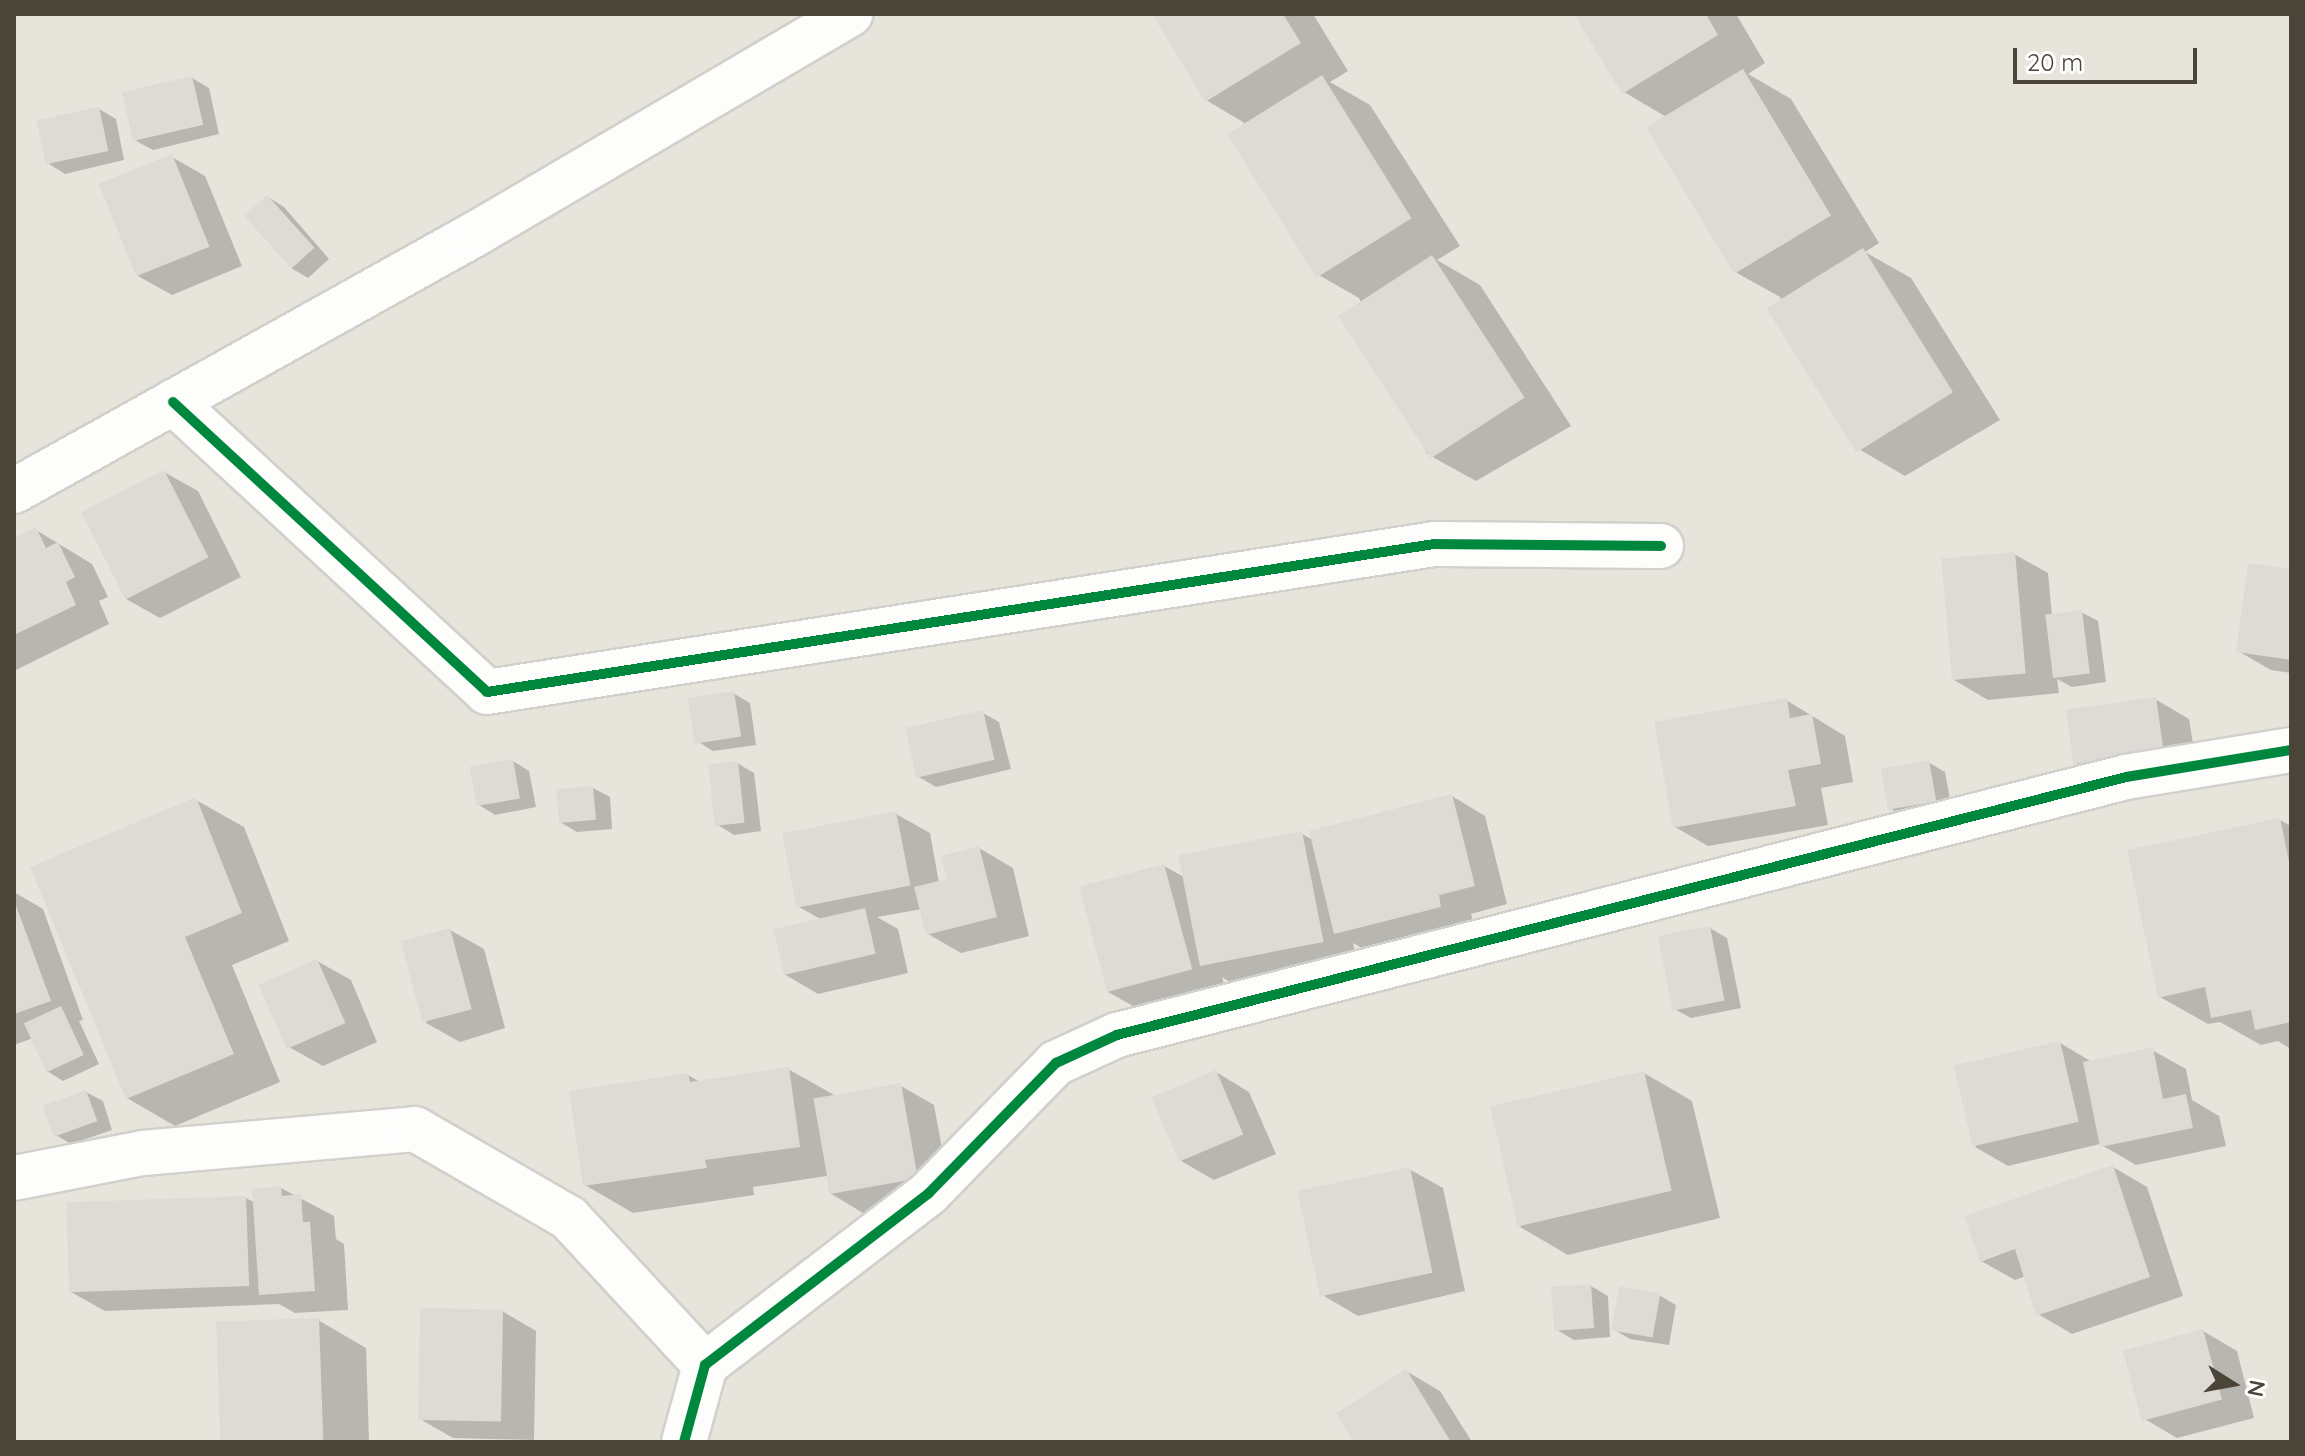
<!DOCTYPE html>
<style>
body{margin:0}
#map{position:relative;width:2305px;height:1456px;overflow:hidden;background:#f4f2ee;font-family:Quicksand,sans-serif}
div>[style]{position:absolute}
.residential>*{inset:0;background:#e7e4dc;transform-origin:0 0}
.shadow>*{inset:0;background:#0003}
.building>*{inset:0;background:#dedbd6;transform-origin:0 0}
.roads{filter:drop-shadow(2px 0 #d2d0cb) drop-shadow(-2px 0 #d2d0cb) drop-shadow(0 2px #d2d0cb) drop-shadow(0 -2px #d2d0cb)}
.minor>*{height:44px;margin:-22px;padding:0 22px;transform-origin:22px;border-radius:22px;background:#fdfdfc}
.cycleway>*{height:10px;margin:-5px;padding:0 5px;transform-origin:5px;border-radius:5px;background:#00873e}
span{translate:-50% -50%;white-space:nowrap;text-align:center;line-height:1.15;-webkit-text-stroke:7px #fff;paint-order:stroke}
.frame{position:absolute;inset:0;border:16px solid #4b4439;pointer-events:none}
.north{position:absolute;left:2193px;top:1344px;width:80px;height:80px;-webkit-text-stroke:6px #fff;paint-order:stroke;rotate:101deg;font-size:22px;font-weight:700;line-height:32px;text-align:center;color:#4b4439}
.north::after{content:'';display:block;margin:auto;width:28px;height:36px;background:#4b4439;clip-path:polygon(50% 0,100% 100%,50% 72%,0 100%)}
.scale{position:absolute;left:2013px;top:48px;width:184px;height:36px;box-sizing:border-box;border:4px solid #4b4439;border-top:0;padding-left:10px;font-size:24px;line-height:28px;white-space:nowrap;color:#4b4439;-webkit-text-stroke:6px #fff;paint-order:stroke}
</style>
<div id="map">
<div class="residential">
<i style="left:14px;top:14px;width:2277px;height:1428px"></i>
</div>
<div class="shadow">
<i style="clip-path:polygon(1154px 14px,1313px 14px,1348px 71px,1330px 82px,1370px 105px,1460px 246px,1437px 260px,1480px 285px,1571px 426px,1476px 481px,1427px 454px,1359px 298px,1317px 274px,1243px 122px,1206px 100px)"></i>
<i style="clip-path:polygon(1576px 14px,1736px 14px,1765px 63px,1748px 74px,1791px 99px,1879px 243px,1865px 252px,1911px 278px,2000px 420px,1905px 476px,1857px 448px,1780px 297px,1737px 273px,1668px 118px,1624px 92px)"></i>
<i style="clip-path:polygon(192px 78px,209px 88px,219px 134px,153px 150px,136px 141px)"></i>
<i style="clip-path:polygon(99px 109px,116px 119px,124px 160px,65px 174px,49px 164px)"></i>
<i style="clip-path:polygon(172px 157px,205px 176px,242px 266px,172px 295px,138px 276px)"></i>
<i style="clip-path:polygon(268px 197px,284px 207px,329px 259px,308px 278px,291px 268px)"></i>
<i style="clip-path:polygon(164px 472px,198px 491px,241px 577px,160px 618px,126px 599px)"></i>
<i style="clip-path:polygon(36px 530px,92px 564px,108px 597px,99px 601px,109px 624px,14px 671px,14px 541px)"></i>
<i style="clip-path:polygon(2014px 554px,2048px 573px,2052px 616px,2081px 612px,2098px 621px,2106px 682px,2072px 687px,2057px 679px,2059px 693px,1988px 700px,1954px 680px)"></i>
<i style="clip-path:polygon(2291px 571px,2291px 673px,2271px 670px,2238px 651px)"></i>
<i style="clip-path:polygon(733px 693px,750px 703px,756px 745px,713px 751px,697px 741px)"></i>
<i style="clip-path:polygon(2155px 699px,2189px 719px,2197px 769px,2110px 783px,2076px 764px)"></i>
<i style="clip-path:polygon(1786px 700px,1845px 736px,1853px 782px,1821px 788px,1828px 825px,1708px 846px,1675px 827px)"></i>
<i style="clip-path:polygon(983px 713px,999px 722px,1011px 769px,936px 787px,919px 777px)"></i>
<i style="clip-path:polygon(513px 761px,529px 771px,536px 807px,495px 815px,479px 805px)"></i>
<i style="clip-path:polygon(1928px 762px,1945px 772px,1952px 810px,1908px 818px,1891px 809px)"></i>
<i style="clip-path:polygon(737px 763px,754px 773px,761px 831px,734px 835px,718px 825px)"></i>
<i style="clip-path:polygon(593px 788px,610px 797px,612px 829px,577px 832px,560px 822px)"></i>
<i style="clip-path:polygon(1452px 796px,1485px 816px,1507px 904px,1471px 914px,1474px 926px,1369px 952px,1353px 943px,1357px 961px,1235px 985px,1222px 977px,1225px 988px,1142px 1011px,1108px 992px,1164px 866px,1184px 877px,1302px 834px,1313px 840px)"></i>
<i style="clip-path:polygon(196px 800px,244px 827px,289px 941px,232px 965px,280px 1082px,175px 1126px,127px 1098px)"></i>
<i style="clip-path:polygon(896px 814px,930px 833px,939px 883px,949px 881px,979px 848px,1013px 868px,1029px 936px,961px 953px,928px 934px,922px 909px,877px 917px,898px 929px,908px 973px,818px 994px,784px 974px,822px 920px,799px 907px)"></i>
<i style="clip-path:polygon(2280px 820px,2291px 826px,2291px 1049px,2278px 1041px,2261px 1045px,2220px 1022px,2208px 1024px,2160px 997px)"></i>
<i style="clip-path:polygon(14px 892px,43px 909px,83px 1020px,79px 1021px,99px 1064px,63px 1081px,47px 1071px,33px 1038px,14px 1045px)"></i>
<i style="clip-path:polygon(1710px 928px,1727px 938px,1741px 1008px,1691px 1018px,1674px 1009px)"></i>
<i style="clip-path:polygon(450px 930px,484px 949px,505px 1028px,460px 1042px,426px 1023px)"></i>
<i style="clip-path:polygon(317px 961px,351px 980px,377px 1042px,323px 1066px,289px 1047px)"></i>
<i style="clip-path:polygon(2060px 1043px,2092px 1062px,2152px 1050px,2186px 1069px,2192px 1100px,2219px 1116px,2226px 1146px,2136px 1165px,2100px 1144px,2008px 1166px,1975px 1147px)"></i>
<i style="clip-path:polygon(788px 1069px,836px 1096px,901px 1086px,934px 1105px,951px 1197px,863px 1213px,830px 1193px,827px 1176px,753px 1187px,754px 1195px,633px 1213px,585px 1185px,688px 1075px,700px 1082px)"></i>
<i style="clip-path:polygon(1216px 1072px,1249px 1092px,1276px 1154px,1214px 1180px,1181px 1161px)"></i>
<i style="clip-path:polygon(1644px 1073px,1692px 1101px,1720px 1218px,1568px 1255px,1520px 1227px)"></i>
<i style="clip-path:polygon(86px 1092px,103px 1101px,112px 1130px,71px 1144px,54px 1134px)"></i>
<i style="clip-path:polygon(2113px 1167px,2147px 1187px,2183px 1296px,2072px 1334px,2038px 1314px,2026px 1276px,2015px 1280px,1981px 1261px)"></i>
<i style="clip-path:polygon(1409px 1169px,1443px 1188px,1465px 1291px,1358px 1316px,1324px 1296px)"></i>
<i style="clip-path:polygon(281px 1188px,334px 1216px,336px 1239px,344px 1244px,348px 1310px,295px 1313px,279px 1304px,105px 1311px,71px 1292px,246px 1198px,255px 1203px)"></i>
<i style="clip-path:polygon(1591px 1286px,1608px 1296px,1610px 1337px,1574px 1340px,1557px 1330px)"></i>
<i style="clip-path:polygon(1659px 1295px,1676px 1305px,1669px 1345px,1630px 1339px,1613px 1329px)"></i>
<i style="clip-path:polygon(502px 1311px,536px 1331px,534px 1440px,453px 1438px,420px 1419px)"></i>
<i style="clip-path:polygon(318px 1320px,366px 1348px,369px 1442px,222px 1442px)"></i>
<i style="clip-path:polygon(2203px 1331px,2237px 1351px,2254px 1418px,2177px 1438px,2143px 1418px)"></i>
<i style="clip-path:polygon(1406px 1371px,1440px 1391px,1472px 1442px,1356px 1442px)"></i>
</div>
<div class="building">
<i style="clip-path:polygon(1152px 14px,1283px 14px,1301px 43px,1205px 102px)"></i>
<i style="clip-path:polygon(1574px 14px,1706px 14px,1718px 35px,1622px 94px)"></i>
<i style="left:1743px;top:69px;width:171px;height:113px;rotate:59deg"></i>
<i style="left:1322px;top:75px;width:169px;height:112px;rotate:58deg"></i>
<i style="left:192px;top:76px;width:50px;height:72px;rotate:77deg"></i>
<i style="left:99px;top:107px;width:45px;height:64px;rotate:78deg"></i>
<i style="left:172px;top:154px;width:100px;height:79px;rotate:68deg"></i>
<i style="left:267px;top:195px;width:71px;height:31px;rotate:48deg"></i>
<i style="left:1863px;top:248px;width:170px;height:114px;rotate:58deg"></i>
<i style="left:1432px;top:255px;width:170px;height:112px;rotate:57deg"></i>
<i style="left:164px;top:470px;width:98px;height:93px;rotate:63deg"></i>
<i style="clip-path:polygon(36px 527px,46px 548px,58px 542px,75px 577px,66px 582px,76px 605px,14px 635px,14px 538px)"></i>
<i style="left:2015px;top:552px;width:122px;height:74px;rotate:85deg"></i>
<i style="clip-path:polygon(2248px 563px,2291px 569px,2291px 660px,2236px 652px)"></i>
<i style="left:2082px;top:610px;width:64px;height:37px;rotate:83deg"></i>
<i style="left:734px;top:691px;width:46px;height:47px;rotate:81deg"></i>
<i style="left:2156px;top:697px;width:55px;height:91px;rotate:82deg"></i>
<i style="clip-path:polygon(1787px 698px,1790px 718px,1812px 714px,1821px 764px,1788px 770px,1796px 806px,1673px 828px,1654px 722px)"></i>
<i style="left:983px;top:710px;width:51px;height:80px;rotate:77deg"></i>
<i style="left:513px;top:759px;width:40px;height:44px;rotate:80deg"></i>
<i style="left:1929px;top:760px;width:42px;height:49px;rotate:80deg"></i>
<i style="left:738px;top:761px;width:62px;height:30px;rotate:84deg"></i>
<i style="left:593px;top:786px;width:34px;height:37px;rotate:85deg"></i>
<i style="clip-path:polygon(1452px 794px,1475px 886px,1439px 895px,1441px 907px,1334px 934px,1309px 831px)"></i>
<i style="clip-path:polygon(196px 797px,242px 913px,185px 937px,234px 1054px,126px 1099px,30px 867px)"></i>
<i style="left:896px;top:811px;width:76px;height:116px;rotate:79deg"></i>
<i style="clip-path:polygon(2280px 818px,2291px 871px,2291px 1022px,2255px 1030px,2251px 1010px,2211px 1018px,2205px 987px,2158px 998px,2127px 850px)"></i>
<i style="left:1302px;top:831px;width:113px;height:126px;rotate:79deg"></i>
<i style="clip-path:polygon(979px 846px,997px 917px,926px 935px,914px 887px,947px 879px,941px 856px)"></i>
<i style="left:1164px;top:864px;width:109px;height:88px;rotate:75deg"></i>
<i style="clip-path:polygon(14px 900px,51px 1001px,14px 1014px)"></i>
<i style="left:865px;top:908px;width:47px;height:94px;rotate:77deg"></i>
<i style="left:1710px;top:926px;width:76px;height:53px;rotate:79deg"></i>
<i style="left:450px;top:928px;width:84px;height:51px;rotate:75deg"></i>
<i style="left:317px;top:959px;width:70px;height:64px;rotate:66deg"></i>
<i style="left:61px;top:1006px;width:54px;height:41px;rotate:65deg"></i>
<i style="left:2060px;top:1041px;width:83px;height:109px;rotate:77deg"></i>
<i style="clip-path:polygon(2153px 1047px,2163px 1099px,2186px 1094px,2193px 1128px,2100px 1147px,2083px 1062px)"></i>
<i style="clip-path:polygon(789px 1067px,800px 1147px,705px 1160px,707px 1168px,583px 1186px,569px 1091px,688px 1073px,690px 1082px)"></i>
<i style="left:1216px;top:1070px;width:70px;height:70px;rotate:67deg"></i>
<i style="left:1644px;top:1071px;width:123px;height:158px;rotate:77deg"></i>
<i style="left:901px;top:1083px;width:97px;height:89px;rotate:80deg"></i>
<i style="left:86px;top:1090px;width:33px;height:46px;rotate:70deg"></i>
<i style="clip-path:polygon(2113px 1165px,2150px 1277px,2036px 1316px,2015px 1249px,1980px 1262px,1964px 1216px)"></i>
<i style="left:1410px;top:1167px;width:108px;height:115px;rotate:78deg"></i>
<i style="clip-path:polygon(281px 1186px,282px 1196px,301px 1194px,303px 1222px,310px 1222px,315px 1291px,259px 1295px,252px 1189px)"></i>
<i style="left:246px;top:1196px;width:90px;height:180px;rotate:88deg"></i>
<i style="left:1591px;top:1284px;width:44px;height:40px;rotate:86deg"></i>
<i style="left:1619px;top:1286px;width:42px;height:45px;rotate:10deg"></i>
<i style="left:420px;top:1308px;width:83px;height:112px;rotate:1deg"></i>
<i style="left:319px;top:1318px;width:124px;height:103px;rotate:88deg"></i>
<i style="left:2203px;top:1329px;width:73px;height:83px;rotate:75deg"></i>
<i style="clip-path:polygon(1406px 1369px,1451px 1442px,1354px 1442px,1336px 1413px)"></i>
</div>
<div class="roads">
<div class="minor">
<i style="left:173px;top:402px;width:427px;rotate:42.7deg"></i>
<i style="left:487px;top:692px;width:958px;rotate:-8.88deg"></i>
<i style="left:1434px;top:544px;width:227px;rotate:0.5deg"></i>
<i style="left:14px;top:491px;width:530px;rotate:-29.13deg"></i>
<i style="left:477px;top:233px;width:433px;rotate:-30.4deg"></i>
<i style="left:14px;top:1178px;width:131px;rotate:-11deg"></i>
<i style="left:143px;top:1153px;width:273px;rotate:-5deg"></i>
<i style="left:415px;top:1129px;width:178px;rotate:30deg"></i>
<i style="left:569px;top:1218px;width:200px;rotate:47.2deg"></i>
<i style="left:684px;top:1442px;width:80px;rotate:-74.7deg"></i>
<i style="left:705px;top:1365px;width:282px;rotate:-37.5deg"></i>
<i style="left:929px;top:1193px;width:182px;rotate:-45.7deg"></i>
<i style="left:1056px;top:1063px;width:67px;rotate:-24.7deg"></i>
<i style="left:1117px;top:1035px;width:1041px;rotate:-14.34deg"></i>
<i style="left:2126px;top:777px;width:167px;rotate:-9.3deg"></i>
</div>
</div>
<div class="cycleway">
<i style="left:173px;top:402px;width:427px;rotate:42.7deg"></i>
<i style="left:487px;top:692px;width:958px;rotate:-8.88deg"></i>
<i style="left:1434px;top:544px;width:227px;rotate:0.5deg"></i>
<i style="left:684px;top:1442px;width:80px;rotate:-74.7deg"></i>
<i style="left:705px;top:1365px;width:282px;rotate:-37.5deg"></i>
<i style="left:929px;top:1193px;width:182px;rotate:-45.7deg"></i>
<i style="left:1056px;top:1063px;width:67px;rotate:-24.7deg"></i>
<i style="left:1117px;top:1035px;width:1041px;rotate:-14.34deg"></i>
<i style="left:2126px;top:777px;width:167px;rotate:-9.3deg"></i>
</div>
<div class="frame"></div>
<div class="north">N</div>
<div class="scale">20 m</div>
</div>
